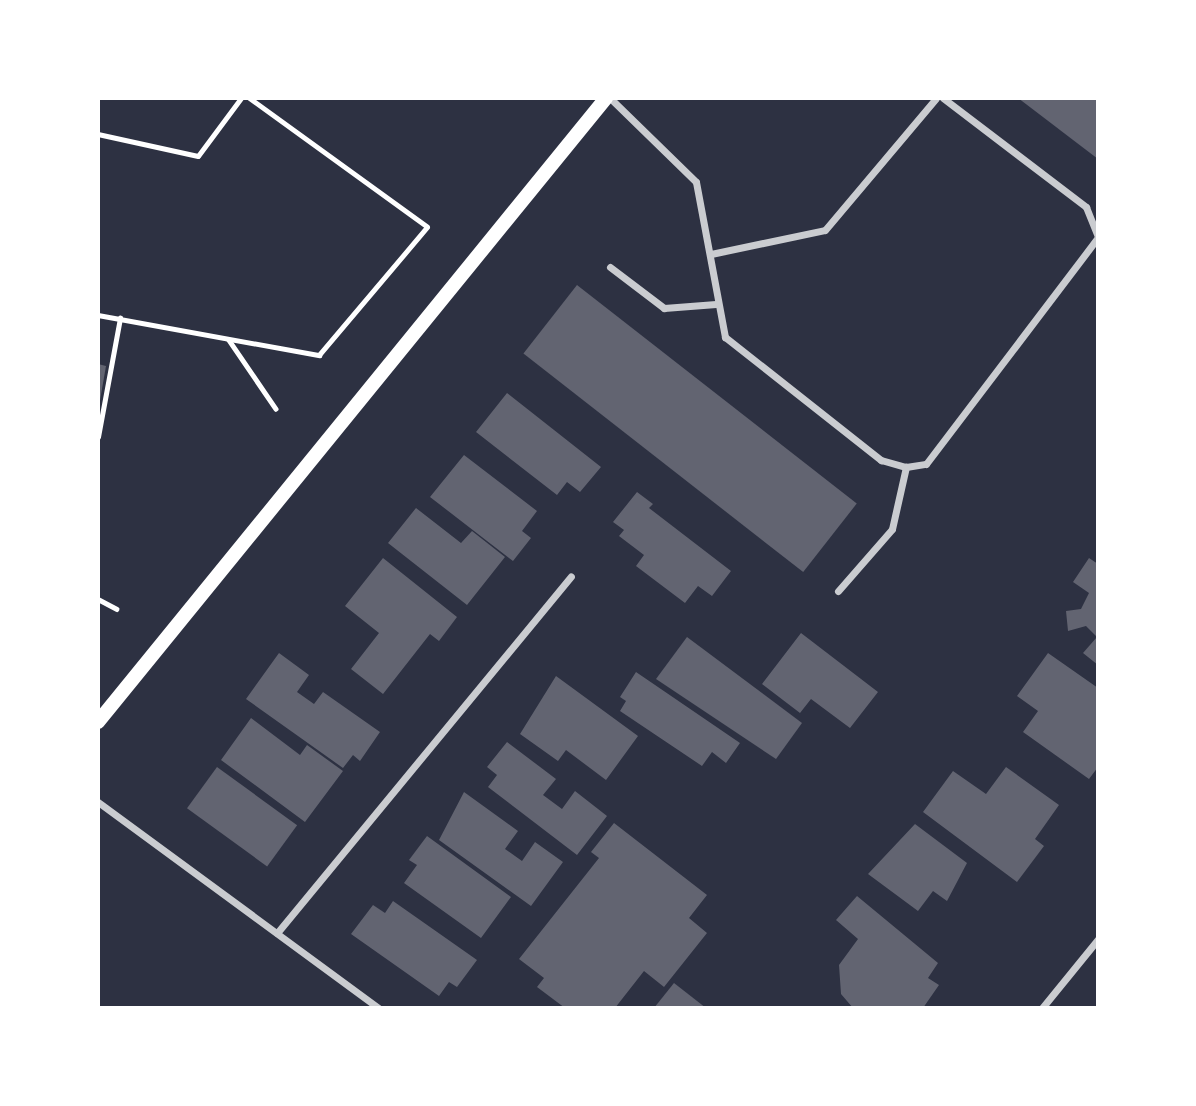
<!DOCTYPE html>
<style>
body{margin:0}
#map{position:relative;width:1196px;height:1106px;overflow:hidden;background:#2d3142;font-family:"Public Sans",sans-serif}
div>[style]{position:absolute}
.building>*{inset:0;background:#626471;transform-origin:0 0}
.path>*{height:4.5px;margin:-2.25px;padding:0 2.25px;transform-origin:2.25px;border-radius:2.25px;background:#fff}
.minor>*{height:7px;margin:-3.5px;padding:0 3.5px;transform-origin:3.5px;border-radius:3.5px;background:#caccd0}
.secondary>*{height:14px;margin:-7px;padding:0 7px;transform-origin:7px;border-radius:7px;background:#fff}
span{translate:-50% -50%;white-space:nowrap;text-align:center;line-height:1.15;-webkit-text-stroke:7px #fff;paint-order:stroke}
.frame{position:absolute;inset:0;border:100px solid #fff;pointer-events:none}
</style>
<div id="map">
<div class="building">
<i style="clip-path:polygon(1018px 98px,1098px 98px,1098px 159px)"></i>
<i style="left:577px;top:285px;width:355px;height:87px;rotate:38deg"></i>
<i style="clip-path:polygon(98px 364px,106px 366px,99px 406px,98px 406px)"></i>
<i style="clip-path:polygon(507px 393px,601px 467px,580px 492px,567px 482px,557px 495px,476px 432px)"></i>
<i style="clip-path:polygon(464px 455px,537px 511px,522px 531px,531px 538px,513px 561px,430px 497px)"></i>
<i style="clip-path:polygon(637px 492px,653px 504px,649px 508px,731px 571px,712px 596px,698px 586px,685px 603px,636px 566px,644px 555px,619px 536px,624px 530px,613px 522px)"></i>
<i style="clip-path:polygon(416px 508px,461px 543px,472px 531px,505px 557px,467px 605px,388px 543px)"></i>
<i style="clip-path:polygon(383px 558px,457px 617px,439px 641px,430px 634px,383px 694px,351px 669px,379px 633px,345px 606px)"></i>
<i style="clip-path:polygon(1089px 558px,1098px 564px,1098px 665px,1083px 653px,1097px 637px,1086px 626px,1068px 631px,1066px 611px,1081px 609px,1089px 593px,1073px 582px)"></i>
<i style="clip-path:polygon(801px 633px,878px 692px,850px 728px,811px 699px,800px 713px,762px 684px)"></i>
<i style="clip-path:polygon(687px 637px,802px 723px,776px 759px,656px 679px)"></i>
<i style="clip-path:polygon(279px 653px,309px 675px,297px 692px,314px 704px,323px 692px,380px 732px,360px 761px,353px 755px,343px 768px,246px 699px)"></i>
<i style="clip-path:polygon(1048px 653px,1098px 688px,1098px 767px,1089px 779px,1023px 732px,1038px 711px,1017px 696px)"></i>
<i style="clip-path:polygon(636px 672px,740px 743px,726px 763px,712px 752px,702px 766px,620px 711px,626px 701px,620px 697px)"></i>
<i style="clip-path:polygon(556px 676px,638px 736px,606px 780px,566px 750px,558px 761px,520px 734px)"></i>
<i style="clip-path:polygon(251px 718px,300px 755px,307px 745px,343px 771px,305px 822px,221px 760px)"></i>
<i style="clip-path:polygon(507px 742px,556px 779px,543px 795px,562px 809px,575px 791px,607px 816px,577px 855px,488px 787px,497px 775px,487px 767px)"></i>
<i style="left:217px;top:767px;width:99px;height:51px;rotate:36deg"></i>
<i style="clip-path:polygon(1006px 767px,1059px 805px,1035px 839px,1044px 846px,1017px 882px,923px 812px,953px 771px,986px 794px)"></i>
<i style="clip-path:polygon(464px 792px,518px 831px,505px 849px,522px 861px,535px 842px,563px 862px,531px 906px,439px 840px)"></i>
<i style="clip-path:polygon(614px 823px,707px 895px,689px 918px,707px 933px,664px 987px,644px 971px,615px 1008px,565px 1008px,537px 987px,544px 978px,519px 959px,599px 858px,591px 852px)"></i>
<i style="clip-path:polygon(915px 824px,967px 863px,947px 901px,933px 891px,918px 911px,868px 874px)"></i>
<i style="clip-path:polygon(427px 836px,511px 897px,481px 938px,404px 883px,417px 865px,409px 860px)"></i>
<i style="clip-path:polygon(857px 896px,938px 963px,928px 978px,939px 985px,923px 1008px,853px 1008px,841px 994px,839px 965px,858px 939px,836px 920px)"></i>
<i style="clip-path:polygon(393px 901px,477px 960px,457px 987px,449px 982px,439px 996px,351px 934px,373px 905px,385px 913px)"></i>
<i style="clip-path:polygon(674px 983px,706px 1008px,654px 1008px)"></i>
</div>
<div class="path">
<i style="left:98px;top:134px;width:102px;rotate:12.4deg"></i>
<i style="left:198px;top:156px;width:72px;rotate:-53.4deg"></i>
<i style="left:98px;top:315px;width:225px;rotate:10.3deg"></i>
<i style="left:319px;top:355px;width:167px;rotate:-49.8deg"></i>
<i style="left:427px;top:227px;width:220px;rotate:-144.1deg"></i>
<i style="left:229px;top:340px;width:83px;rotate:55.7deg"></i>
<i style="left:98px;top:437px;width:121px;rotate:-79.5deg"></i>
<i style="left:98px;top:599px;width:21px;rotate:28deg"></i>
</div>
<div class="minor">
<i style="left:610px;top:98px;width:120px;rotate:44.3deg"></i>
<i style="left:696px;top:182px;width:158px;rotate:79.4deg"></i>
<i style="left:725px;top:337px;width:199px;rotate:38.3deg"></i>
<i style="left:881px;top:460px;width:26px;rotate:16deg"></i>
<i style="left:906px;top:467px;width:20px;rotate:-9deg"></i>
<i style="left:926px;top:464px;width:285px;rotate:-52.8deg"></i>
<i style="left:943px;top:98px;width:180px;rotate:37.3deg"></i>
<i style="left:1086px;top:207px;width:31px;rotate:68deg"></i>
<i style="left:711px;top:254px;width:116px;rotate:-11.9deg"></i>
<i style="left:825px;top:230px;width:172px;rotate:-49.9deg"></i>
<i style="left:610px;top:267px;width:68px;rotate:37.2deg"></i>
<i style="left:664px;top:308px;width:52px;rotate:-4.4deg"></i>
<i style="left:838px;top:591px;width:82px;rotate:-48.9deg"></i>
<i style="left:892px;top:529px;width:64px;rotate:-77.3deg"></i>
<i style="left:98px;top:802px;width:348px;rotate:36.3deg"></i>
<i style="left:277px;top:933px;width:462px;rotate:-50.5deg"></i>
<i style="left:1042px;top:1008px;width:89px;rotate:-50.9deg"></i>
</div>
<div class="secondary">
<i style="left:98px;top:722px;width:805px;rotate:-50.85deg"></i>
</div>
<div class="frame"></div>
</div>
